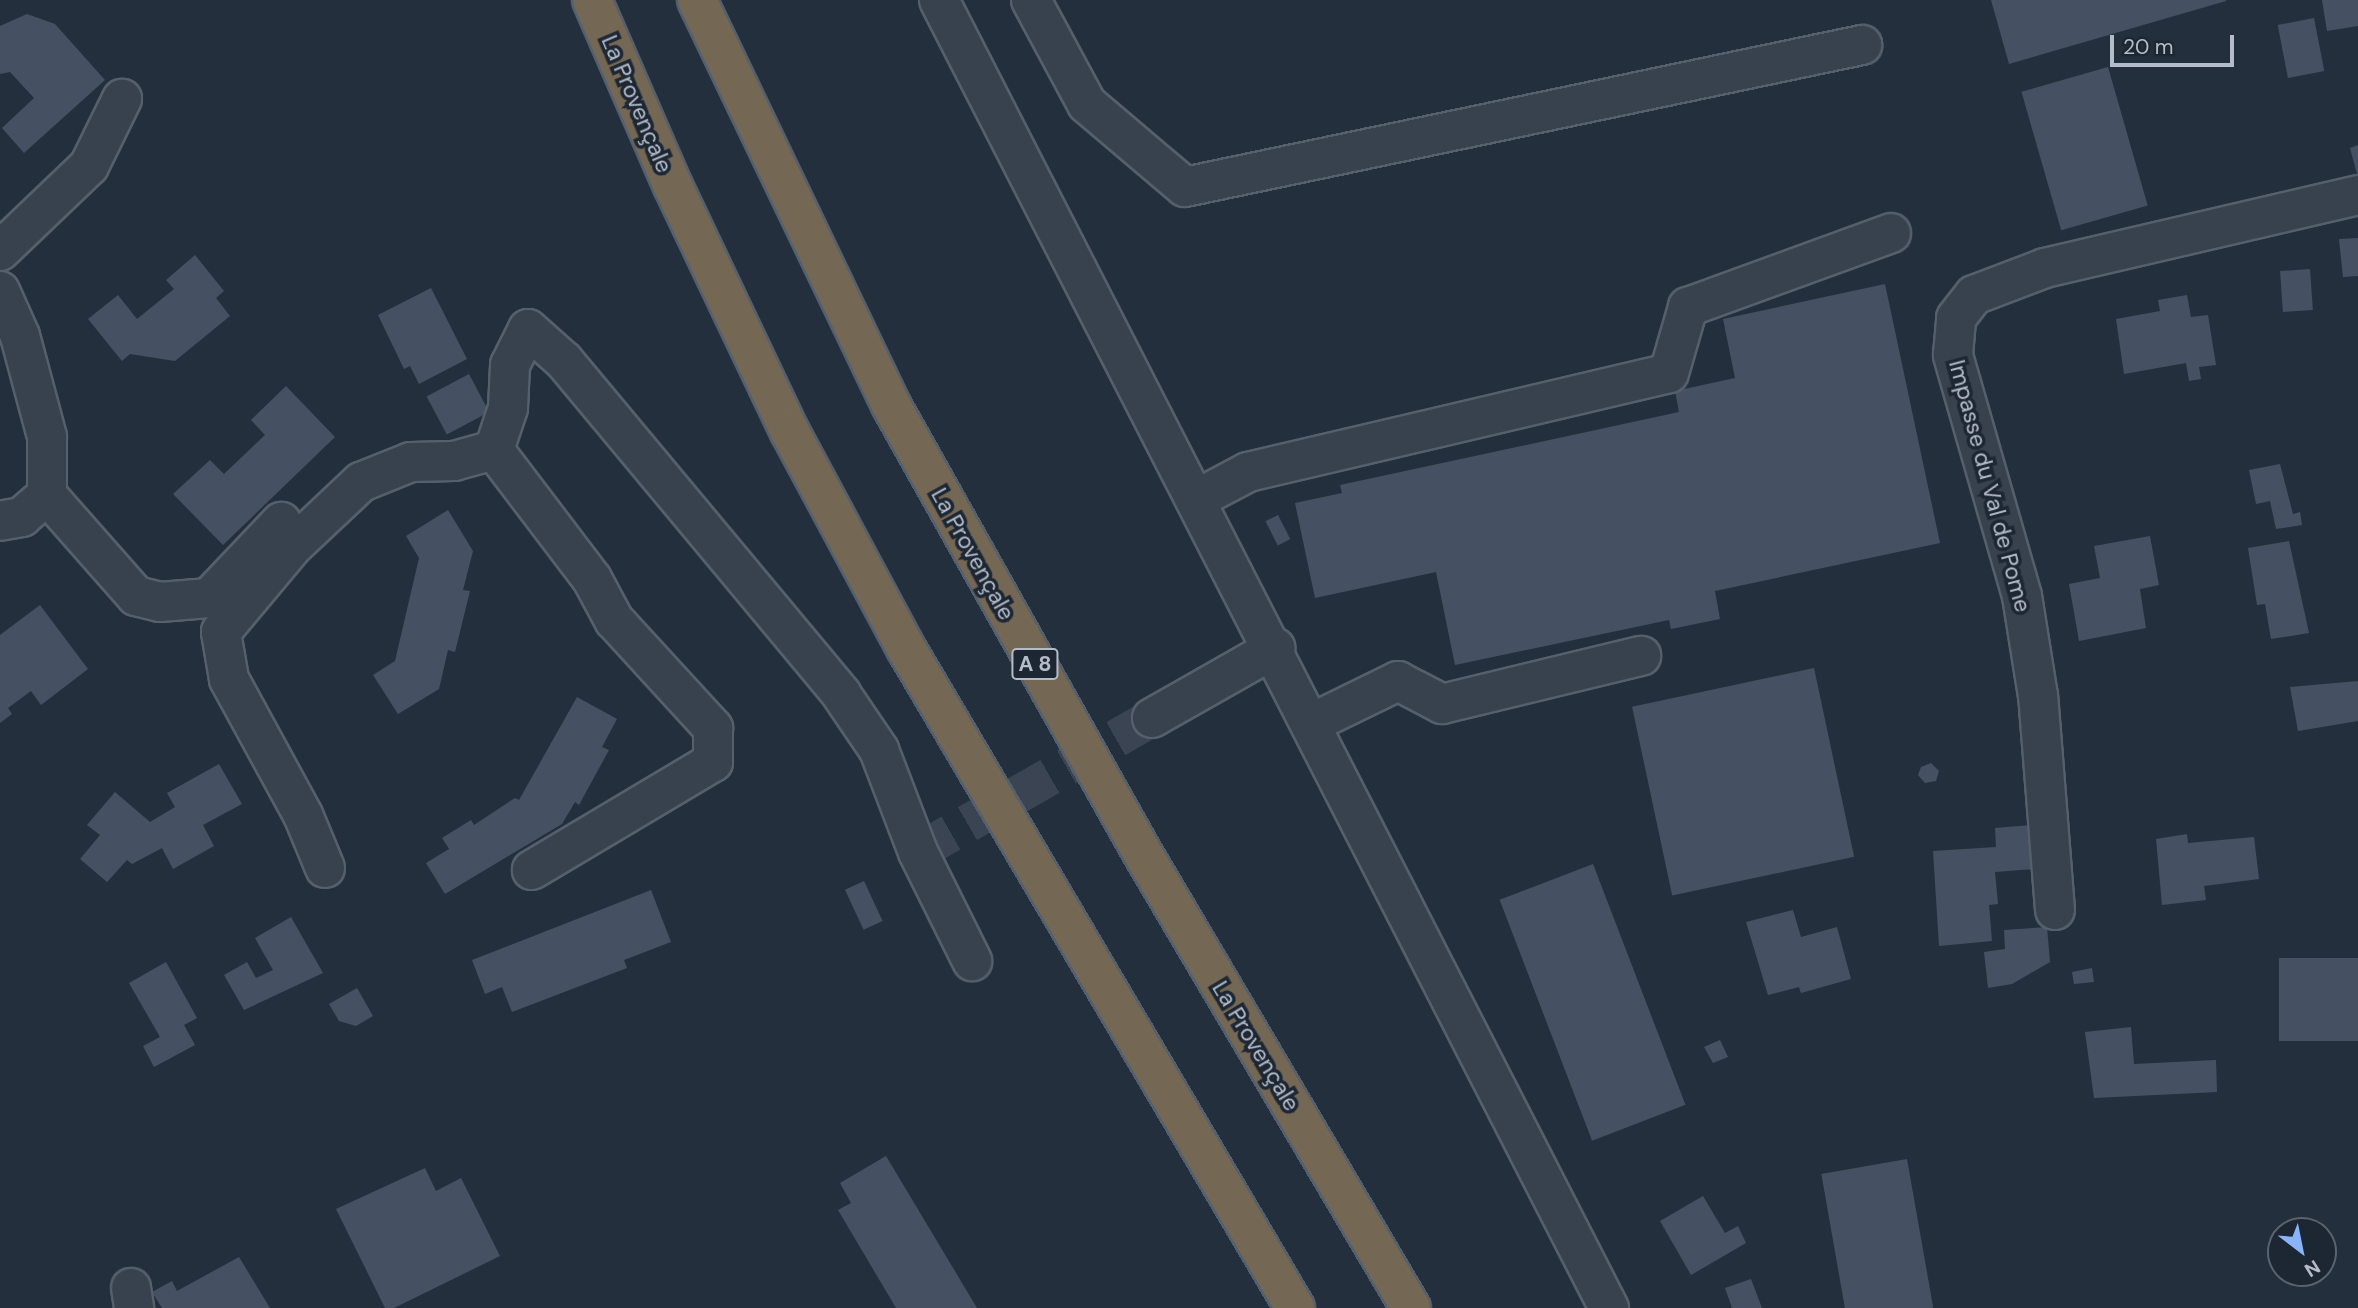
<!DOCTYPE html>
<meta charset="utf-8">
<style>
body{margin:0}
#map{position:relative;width:2358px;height:1308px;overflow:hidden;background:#242f3e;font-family:"DM Sans",sans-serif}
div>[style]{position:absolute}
.building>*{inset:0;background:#455162;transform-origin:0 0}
.minor-tunnel>*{height:38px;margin-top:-19px;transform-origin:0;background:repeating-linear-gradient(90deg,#3a4453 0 38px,transparent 0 57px)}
.roads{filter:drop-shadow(2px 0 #565f6c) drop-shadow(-2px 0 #565f6c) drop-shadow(0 2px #565f6c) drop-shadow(0 -2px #565f6c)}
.minor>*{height:38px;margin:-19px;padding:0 19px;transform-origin:19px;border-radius:19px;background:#38414e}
.highway>*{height:38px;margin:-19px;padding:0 19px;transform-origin:19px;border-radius:19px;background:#746855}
span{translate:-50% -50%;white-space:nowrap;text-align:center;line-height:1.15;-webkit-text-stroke:7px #1d2633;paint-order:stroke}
.shield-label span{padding:2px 5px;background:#1d2633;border:2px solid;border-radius:5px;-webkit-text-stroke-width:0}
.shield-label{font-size:21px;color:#b4bcc9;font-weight:700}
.street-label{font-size:23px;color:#b4bcc9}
.north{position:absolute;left:2267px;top:1217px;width:70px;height:70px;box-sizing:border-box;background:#1d2633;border:2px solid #59626f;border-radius:50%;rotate:148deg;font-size:19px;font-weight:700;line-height:28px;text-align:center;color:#b4bcc9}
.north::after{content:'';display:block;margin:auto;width:24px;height:32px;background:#8ab4f8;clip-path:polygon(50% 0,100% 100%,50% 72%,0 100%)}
.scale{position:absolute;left:2110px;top:35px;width:124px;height:32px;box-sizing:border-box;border:4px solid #b4bcc9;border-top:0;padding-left:9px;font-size:21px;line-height:24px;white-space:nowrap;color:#b4bcc9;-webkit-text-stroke:5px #1d2633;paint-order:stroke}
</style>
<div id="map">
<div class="building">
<i style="clip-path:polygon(1991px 0,2226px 0,2226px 1px,2009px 64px)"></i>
<i style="clip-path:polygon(2322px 0,2358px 0,2358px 26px,2327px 31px)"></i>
<i style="clip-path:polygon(27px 14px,55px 24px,105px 80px,24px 153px,2px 128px,34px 98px,10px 72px,0 74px,0 26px)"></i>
<i style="left:2314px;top:18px;width:54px;height:37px;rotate:79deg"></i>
<i style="left:2108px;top:67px;width:144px;height:90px;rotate:74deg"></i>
<i style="clip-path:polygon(2358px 145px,2358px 174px,2357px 174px,2350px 148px)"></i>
<i style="clip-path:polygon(2358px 238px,2358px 276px,2343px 277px,2339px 239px)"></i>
<i style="clip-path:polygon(195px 255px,224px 291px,216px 298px,230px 316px,175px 361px,130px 354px,122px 361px,88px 319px,118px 295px,137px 319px,174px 289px,166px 280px)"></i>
<i style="left:2310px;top:269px;width:41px;height:30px;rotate:86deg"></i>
<i style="clip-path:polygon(1885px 284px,1940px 543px,1715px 591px,1720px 619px,1671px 629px,1669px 620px,1455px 665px,1436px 572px,1315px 598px,1295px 503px,1342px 493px,1340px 485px,1679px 412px,1675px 391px,1735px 378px,1723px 319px)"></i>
<i style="clip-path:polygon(431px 288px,467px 359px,419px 384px,410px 366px,404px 369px,378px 315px)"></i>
<i style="clip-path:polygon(2187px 295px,2191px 317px,2208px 315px,2216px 365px,2199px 367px,2201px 379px,2189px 381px,2186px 363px,2124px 374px,2116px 319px,2160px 311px,2158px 300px)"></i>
<i style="left:469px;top:374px;width:43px;height:48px;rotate:62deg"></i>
<i style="clip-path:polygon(286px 386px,335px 437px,223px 545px,173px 494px,210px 460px,224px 474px,265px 435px,251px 420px)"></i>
<i style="clip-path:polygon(2280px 464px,2293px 514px,2300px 512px,2302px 525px,2276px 529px,2270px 501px,2256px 504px,2249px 470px)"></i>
<i style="clip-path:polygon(448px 510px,473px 551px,463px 590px,470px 591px,455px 652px,448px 650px,439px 689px,398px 714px,373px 675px,395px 661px,419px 558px,406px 536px)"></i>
<i style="left:1278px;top:515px;width:27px;height:14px;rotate:63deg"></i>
<i style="clip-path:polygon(2150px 536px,2159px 585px,2140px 589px,2146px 628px,2079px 641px,2069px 584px,2100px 578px,2094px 546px)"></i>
<i style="clip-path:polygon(2289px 541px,2309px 633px,2271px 639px,2265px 604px,2257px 605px,2248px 548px)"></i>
<i style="clip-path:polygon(40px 605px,88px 669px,41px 705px,31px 691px,8px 708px,12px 714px,0 723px,0 635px)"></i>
<i style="left:1814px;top:668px;width:193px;height:186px;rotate:78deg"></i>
<i style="clip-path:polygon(2358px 681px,2358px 721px,2298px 731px,2290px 687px)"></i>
<i style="clip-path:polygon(577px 697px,617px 719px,602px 747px,609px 750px,579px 805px,575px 802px,562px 824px,445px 894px,426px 863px,449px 849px,442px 838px,471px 820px,474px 825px,515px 798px,519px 800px)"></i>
<i style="clip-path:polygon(1931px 763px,1939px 771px,1936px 781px,1925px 783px,1918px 775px,1921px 767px)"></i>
<i style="clip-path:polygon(219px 764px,242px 804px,203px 825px,214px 846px,173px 869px,162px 848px,132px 864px,127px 860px,107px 882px,80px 859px,100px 835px,87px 825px,115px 792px,150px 822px,175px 807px,167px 793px)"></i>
<i style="clip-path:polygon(2031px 825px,2035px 869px,1995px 872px,1998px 904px,1989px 905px,1992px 941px,1939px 946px,1933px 851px,1996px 847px,1995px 828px)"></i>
<i style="clip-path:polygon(2187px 834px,2188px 843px,2254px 837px,2259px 879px,2204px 886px,2206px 900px,2162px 905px,2156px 839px)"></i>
<i style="left:1593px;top:864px;width:258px;height:100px;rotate:69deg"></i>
<i style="left:864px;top:881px;width:44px;height:21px;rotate:65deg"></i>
<i style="clip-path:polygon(651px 890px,671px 942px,624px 960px,627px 968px,512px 1012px,502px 987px,485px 994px,472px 960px)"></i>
<i style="clip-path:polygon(1793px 910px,1801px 937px,1837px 927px,1851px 979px,1801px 993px,1799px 987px,1768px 995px,1746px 922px)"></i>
<i style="clip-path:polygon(291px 917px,323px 973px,244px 1010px,224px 975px,247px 962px,256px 978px,273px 970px,255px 938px)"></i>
<i style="clip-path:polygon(2047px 927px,2050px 962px,2012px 984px,1988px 988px,1984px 952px,2005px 949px,2004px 930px)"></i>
<i style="left:2358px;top:958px;width:83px;height:79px;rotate:90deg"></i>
<i style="clip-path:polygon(166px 962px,197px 1018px,184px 1025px,195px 1045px,154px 1067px,143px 1046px,160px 1037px,129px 983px)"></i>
<i style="clip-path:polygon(2092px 968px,2094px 982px,2074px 984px,2072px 972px)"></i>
<i style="clip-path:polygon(357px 988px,373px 1016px,356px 1026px,339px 1021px,329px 1004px)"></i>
<i style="clip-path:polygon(2131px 1027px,2134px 1064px,2216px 1060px,2217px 1092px,2094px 1098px,2085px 1032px)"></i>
<i style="clip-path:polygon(1720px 1040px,1728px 1057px,1713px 1063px,1704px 1047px)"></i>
<i style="clip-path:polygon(886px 1156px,898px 1176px,977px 1308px,896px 1308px,838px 1210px,851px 1203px,840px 1183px)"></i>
<i style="left:1907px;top:1159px;width:151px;height:87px;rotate:80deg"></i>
<i style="clip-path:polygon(425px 1168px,436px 1191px,461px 1178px,500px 1256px,394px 1308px,385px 1308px,336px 1209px)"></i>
<i style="clip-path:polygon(1703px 1196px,1725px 1233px,1738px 1226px,1746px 1243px,1691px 1275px,1660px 1221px)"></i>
<i style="clip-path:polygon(239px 1257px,270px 1308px,162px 1308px,152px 1292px,172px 1281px,177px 1291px)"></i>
<i style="clip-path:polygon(1751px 1279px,1762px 1308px,1732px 1308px,1725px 1288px)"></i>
</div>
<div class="minor-tunnel">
<i style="left:918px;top:852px;width:270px;rotate:-29.8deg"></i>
</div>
<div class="roads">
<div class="minor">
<i style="left:939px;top:0;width:1470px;rotate:62.88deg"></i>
<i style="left:1031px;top:0;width:118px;rotate:61.7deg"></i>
<i style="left:1087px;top:104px;width:128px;rotate:40.3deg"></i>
<i style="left:1185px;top:187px;width:692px;rotate:-11.85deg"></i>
<i style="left:0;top:251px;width:123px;rotate:-43.7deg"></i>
<i style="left:89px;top:166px;width:75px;rotate:-63.8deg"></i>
<i style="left:0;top:291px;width:49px;rotate:66deg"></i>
<i style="left:20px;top:336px;width:105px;rotate:75deg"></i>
<i style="left:47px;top:437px;width:58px;rotate:90deg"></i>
<i style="left:47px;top:495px;width:33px;rotate:139deg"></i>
<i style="left:22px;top:517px;width:22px;rotate:170deg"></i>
<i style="left:494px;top:450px;width:162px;rotate:52.8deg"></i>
<i style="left:592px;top:579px;width:47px;rotate:61.8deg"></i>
<i style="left:614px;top:620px;width:147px;rotate:47.5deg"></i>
<i style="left:713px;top:728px;width:34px;rotate:90deg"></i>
<i style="left:713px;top:762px;width:211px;rotate:149.2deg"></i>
<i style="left:47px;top:495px;width:135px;rotate:48.6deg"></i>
<i style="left:136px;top:596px;width:25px;rotate:14deg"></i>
<i style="left:160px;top:602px;width:49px;rotate:-4.7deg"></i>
<i style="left:209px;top:598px;width:105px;rotate:-46.5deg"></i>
<i style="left:1197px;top:499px;width:58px;rotate:-27.9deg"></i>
<i style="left:1248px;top:472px;width:432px;rotate:-13.2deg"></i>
<i style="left:1669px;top:373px;width:69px;rotate:-73.9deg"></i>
<i style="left:1688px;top:307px;width:216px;rotate:-20deg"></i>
<i style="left:1152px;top:718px;width:142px;rotate:-29.6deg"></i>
<i style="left:1312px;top:723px;width:96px;rotate:-26deg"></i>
<i style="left:1398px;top:681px;width:50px;rotate:27.6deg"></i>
<i style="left:1442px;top:704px;width:205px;rotate:-13.6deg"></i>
<i style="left:325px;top:868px;width:57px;rotate:-112.5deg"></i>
<i style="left:303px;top:815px;width:155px;rotate:-118.6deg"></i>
<i style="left:229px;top:679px;width:48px;rotate:-99.7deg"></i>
<i style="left:221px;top:632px;width:111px;rotate:-50.1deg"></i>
<i style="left:292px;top:547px;width:95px;rotate:-43.3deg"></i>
<i style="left:361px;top:482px;width:54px;rotate:-21.8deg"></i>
<i style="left:411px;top:462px;width:43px;rotate:-1.3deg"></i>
<i style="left:454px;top:461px;width:41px;rotate:-15.4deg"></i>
<i style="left:494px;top:450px;width:44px;rotate:-71.6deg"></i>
<i style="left:508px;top:408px;width:43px;rotate:-87.3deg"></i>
<i style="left:510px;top:365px;width:40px;rotate:-63.4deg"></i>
<i style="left:528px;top:329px;width:48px;rotate:41.6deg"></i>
<i style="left:564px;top:361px;width:433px;rotate:50.2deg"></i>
<i style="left:841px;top:694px;width:68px;rotate:55.8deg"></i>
<i style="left:879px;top:750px;width:109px;rotate:69.1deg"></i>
<i style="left:918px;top:852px;width:122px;rotate:63.6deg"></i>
<i style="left:2055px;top:910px;width:215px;rotate:-94.5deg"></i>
<i style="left:2038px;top:696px;width:101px;rotate:-99.1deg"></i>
<i style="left:2022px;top:596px;width:251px;rotate:-106deg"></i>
<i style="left:1953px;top:355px;width:37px;rotate:-85deg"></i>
<i style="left:1956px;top:318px;width:29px;rotate:-52deg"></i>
<i style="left:1974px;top:295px;width:76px;rotate:-20.8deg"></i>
<i style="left:2045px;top:268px;width:321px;rotate:-13.1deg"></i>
<i style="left:131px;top:1288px;width:20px;rotate:81deg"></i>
</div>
<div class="highway">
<i style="left:592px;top:0;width:203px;rotate:66.5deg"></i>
<i style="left:673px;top:186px;width:272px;rotate:64.6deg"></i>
<i style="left:790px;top:432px;width:247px;rotate:61.8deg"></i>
<i style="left:907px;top:650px;width:764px;rotate:59.47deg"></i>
<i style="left:697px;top:0;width:449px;rotate:64.4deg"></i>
<i style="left:891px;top:405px;width:515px;rotate:60.7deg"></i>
<i style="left:1143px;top:854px;width:527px;rotate:59.45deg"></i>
</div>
</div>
<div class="shield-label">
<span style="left:1035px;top:664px">A 8</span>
</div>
<div class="street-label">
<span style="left:637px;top:104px;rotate:67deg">La Provençale</span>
<span style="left:1990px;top:486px;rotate:75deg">Impasse du Val de Pome</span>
<span style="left:973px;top:554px;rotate:61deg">La Provençale</span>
<span style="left:1256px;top:1046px;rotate:59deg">La Provençale</span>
</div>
<div class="north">N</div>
<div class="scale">20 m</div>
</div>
